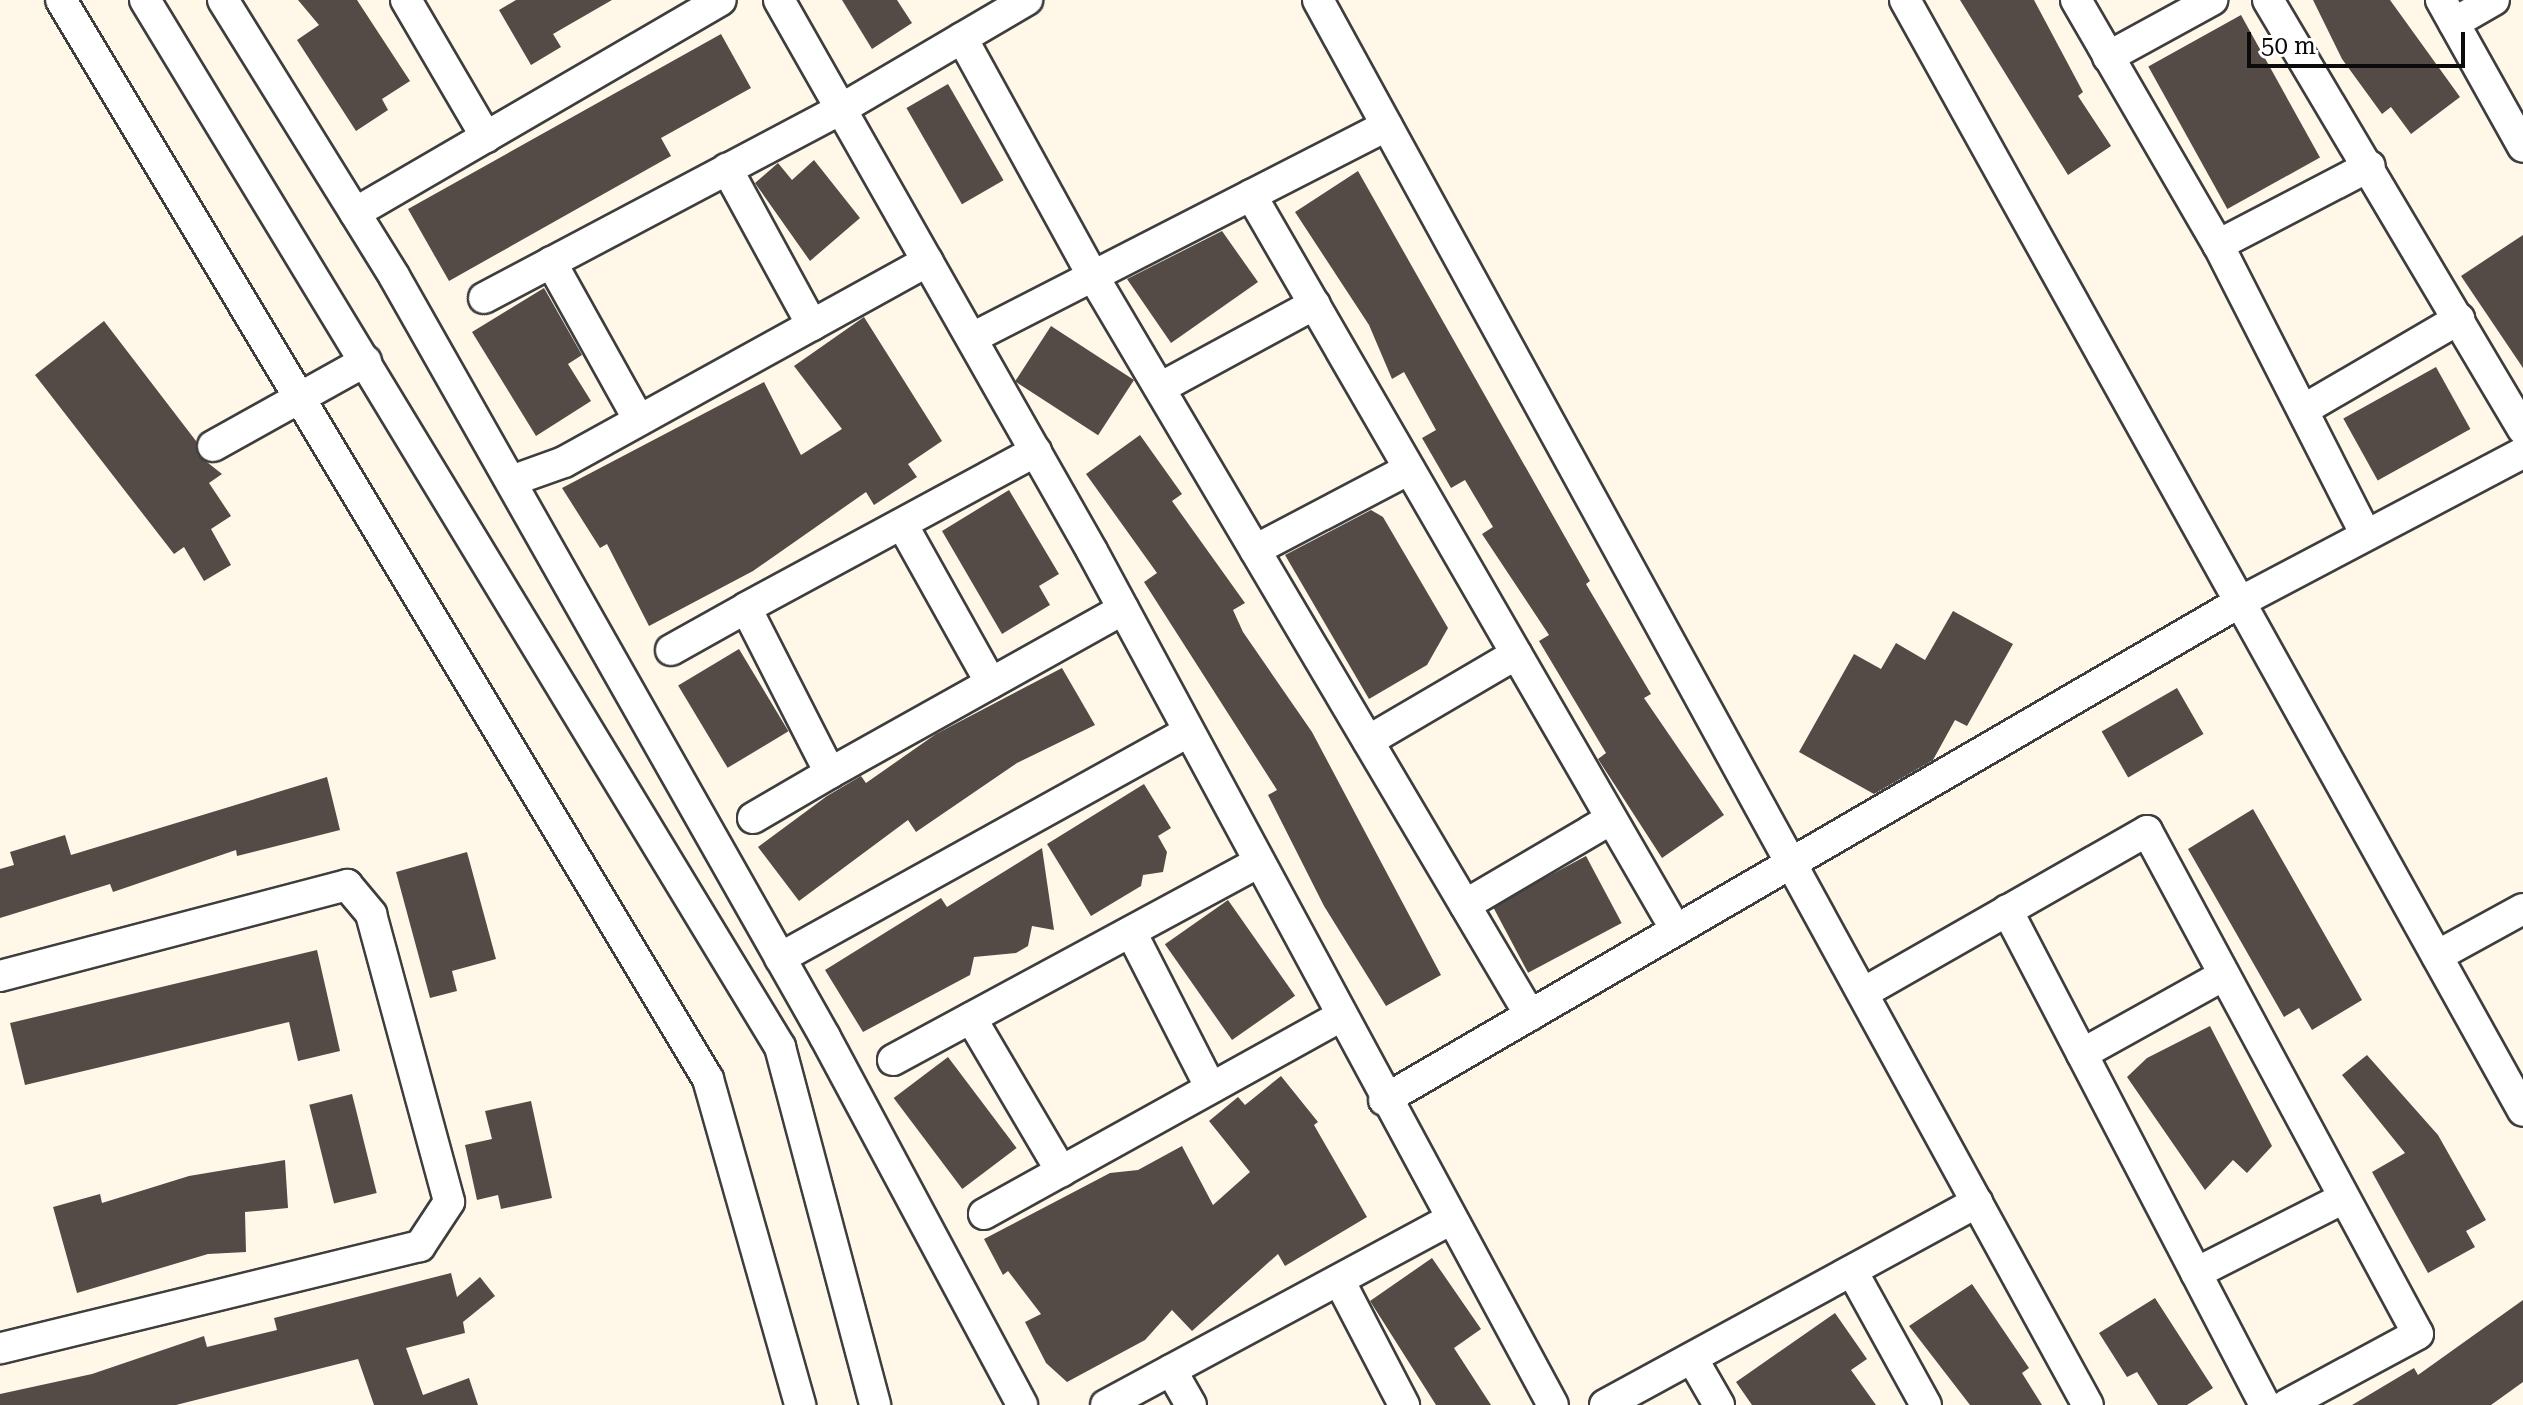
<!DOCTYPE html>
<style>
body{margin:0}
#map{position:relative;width:2523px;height:1405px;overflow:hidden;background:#fff8e9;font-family:"Roboto Serif",serif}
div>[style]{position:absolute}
.building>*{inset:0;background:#544b47;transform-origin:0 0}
.roads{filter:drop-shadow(2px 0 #3e3e3e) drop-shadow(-2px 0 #3e3e3e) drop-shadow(0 2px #3e3e3e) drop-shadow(0 -2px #3e3e3e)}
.minor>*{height:30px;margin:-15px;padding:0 15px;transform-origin:15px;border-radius:15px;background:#fff}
span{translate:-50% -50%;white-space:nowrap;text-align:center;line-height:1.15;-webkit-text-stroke:8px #fff;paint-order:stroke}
.scale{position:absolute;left:2247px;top:32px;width:218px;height:36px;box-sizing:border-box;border:4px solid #0b0b0b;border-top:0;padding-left:10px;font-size:24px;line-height:28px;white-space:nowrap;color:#0b0b0b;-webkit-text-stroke:6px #fff;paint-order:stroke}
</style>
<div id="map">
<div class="building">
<i style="clip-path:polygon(298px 0,357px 0,410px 81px,382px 99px,388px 110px,356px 131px,297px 40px,319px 25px)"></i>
<i style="clip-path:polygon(516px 0,612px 0,553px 34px,561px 47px,531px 65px,499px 10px)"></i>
<i style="clip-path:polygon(842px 0,897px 0,912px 23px,872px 49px)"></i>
<i style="clip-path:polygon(1960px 0,2034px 0,2083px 92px,2078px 96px,2111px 146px,2068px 175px)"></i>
<i style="clip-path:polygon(2313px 0,2390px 0,2460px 97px,2411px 134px,2391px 107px,2382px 114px,2342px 59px)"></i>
<i style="left:2241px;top:15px;width:163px;height:106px;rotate:61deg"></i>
<i style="clip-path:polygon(721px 34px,751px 88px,661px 138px,671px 156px,449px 281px,408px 209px)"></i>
<i style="left:948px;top:84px;width:111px;height:48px;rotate:60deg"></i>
<i style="clip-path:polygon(814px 160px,860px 218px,810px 261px,755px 183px,778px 163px,792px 180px)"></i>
<i style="clip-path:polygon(1358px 171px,1590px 581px,1586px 584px,1651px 694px,1644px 698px,1724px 815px,1662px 858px,1598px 759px,1606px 753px,1539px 641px,1549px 635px,1482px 534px,1493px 527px,1465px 480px,1451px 488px,1422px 438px,1436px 430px,1404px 372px,1392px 379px,1369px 325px,1295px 212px)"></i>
<i style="clip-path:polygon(1222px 231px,1258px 282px,1171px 343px,1127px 279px)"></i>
<i style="clip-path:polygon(2523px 235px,2523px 368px,2461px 276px)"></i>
<i style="clip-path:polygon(544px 288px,582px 355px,568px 364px,591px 401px,536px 436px,472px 332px)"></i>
<i style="clip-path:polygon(864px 317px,942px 441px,908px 464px,917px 477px,874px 505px,866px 492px,753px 571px,649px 626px,607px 544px,600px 548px,562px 488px,764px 382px,801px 455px,842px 429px,794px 366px)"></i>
<i style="clip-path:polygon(104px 321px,196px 441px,198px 455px,222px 474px,209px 483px,231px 516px,211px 529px,231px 565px,204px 581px,184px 547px,174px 554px,35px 375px)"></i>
<i style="left:1051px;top:326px;width:99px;height:66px;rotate:33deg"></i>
<i style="left:2436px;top:367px;width:71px;height:106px;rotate:61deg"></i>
<i style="clip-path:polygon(1140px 435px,1182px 494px,1172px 501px,1245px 603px,1233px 610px,1243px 632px,1312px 732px,1441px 975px,1386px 1006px,1324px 906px,1268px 795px,1277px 790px,1144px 582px,1157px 573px,1086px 474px)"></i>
<i style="clip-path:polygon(1009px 490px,1059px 574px,1039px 586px,1050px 605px,1002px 634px,942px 531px)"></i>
<i style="clip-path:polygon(1371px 510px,1383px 517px,1448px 628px,1427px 665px,1369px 699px,1285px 555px)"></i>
<i style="clip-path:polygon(1953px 611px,2013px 644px,1967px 726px,1955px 720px,1933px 760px,1874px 794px,1799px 752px,1854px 654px,1881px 669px,1896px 643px,1925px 660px)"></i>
<i style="left:739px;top:649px;width:96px;height:71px;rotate:59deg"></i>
<i style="clip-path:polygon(1062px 668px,1095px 725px,1017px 763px,916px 832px,908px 820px,799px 901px,758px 847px,827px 796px,861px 776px,866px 783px,936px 734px)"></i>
<i style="left:2177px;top:688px;width:53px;height:87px;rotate:60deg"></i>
<i style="clip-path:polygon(327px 777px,340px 830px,237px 856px,236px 850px,113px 892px,110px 884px,0 918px,0 869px,14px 865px,10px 852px,65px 835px,71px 855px)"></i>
<i style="clip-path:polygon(1144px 784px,1171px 828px,1158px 836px,1167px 852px,1163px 872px,1143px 875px,1141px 886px,1091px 916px,1047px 844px)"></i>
<i style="clip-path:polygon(2253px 809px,2362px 1000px,2312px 1030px,2299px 1008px,2284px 1017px,2188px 849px)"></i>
<i style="clip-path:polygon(1042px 848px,1054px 930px,1032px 926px,1028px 946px,1016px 953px,974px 957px,970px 975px,863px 1032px,825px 970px,941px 898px,947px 907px)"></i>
<i style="clip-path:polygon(467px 852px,496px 959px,452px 971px,457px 991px,430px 998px,396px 872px)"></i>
<i style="left:1586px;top:856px;width:76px;height:106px;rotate:62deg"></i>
<i style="left:1228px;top:900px;width:117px;height:77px;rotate:55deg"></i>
<i style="clip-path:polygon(317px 950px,340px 1051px,298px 1061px,289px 1022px,25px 1085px,10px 1023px)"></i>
<i style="clip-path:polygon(2210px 1026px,2272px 1146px,2247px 1173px,2233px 1160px,2205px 1190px,2127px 1077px,2147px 1058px)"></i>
<i style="clip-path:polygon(2367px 1055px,2438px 1135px,2486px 1220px,2466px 1231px,2475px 1247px,2428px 1273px,2372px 1172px,2405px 1153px,2342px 1075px)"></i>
<i style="left:948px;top:1057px;width:114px;height:68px;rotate:53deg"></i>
<i style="clip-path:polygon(1281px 1076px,1318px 1122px,1314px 1125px,1367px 1217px,1285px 1266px,1278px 1254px,1192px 1331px,1172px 1310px,1145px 1340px,1067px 1382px,1046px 1363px,1025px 1322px,1041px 1314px,1008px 1271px,1003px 1275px,984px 1239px,1110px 1173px,1138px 1170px,1182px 1146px,1213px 1205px,1250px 1172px,1209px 1121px,1238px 1097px,1245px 1105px)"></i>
<i style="left:352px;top:1094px;width:102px;height:44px;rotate:76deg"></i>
<i style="clip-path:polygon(531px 1101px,552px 1198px,501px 1209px,498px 1195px,477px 1200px,465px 1145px,492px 1139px,485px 1111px)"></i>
<i style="clip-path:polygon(285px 1160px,288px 1208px,245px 1212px,246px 1252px,208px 1254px,77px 1293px,53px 1207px,100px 1194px,102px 1203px,189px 1176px)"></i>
<i style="clip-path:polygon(1432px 1258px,1481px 1329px,1454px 1348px,1491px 1405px,1436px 1405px,1370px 1301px)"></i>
<i style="clip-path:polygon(451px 1273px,457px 1297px,480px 1277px,495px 1296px,463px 1322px,465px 1333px,406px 1348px,423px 1395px,469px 1378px,478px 1405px,374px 1405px,358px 1359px,176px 1405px,0 1405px,0 1394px,92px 1374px,204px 1336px,207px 1347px,277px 1330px,274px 1318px)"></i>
<i style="clip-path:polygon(1972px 1284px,2029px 1368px,2022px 1373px,2042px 1405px,1970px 1405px,1909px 1326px)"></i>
<i style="clip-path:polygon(2155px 1298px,2213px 1388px,2187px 1405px,2158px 1405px,2137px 1372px,2127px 1377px,2099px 1333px)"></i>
<i style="clip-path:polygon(2523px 1300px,2523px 1382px,2491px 1405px,2352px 1405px,2414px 1368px,2418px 1375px)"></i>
<i style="clip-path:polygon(1835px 1313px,1867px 1359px,1851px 1370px,1876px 1405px,1752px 1405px,1736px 1382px)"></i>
</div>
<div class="roads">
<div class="minor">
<i style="left:61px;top:0;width:1258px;rotate:59.05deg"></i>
<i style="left:708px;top:1079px;width:339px;rotate:74.2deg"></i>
<i style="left:145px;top:0;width:1225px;rotate:58.76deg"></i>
<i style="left:780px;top:1047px;width:370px;rotate:75.1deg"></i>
<i style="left:223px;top:0;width:325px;rotate:58.2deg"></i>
<i style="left:394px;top:276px;width:875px;rotate:60.47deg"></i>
<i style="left:825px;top:1037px;width:417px;rotate:61.8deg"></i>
<i style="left:406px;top:0;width:159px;rotate:59.7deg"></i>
<i style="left:779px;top:0;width:634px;rotate:60.4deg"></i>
<i style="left:1092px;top:551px;width:970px;rotate:61.64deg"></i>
<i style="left:1318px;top:0;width:1602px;rotate:61.28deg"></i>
<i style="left:1905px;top:0;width:1271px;rotate:60.91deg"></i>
<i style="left:2076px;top:0;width:283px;rotate:59.9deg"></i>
<i style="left:2268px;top:0;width:499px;rotate:59.3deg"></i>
<i style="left:2441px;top:0;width:168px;rotate:60.8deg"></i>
<i style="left:2454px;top:23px;width:46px;rotate:-29.9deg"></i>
<i style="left:962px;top:38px;width:272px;rotate:61.2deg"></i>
<i style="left:1093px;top:276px;width:859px;rotate:59.4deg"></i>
<i style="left:2108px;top:57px;width:119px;rotate:-28.7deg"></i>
<i style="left:1251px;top:195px;width:849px;rotate:59.96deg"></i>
<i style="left:355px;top:213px;width:423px;rotate:-30.2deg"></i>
<i style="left:551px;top:262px;width:181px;rotate:60.9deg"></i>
<i style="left:484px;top:298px;width:404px;rotate:-27.9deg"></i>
<i style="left:841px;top:109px;width:216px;rotate:-30.4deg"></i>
<i style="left:812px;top:325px;width:132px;rotate:-28.9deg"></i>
<i style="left:972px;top:338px;width:466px;rotate:-27.1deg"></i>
<i style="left:1160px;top:388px;width:176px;rotate:-28.5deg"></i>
<i style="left:2303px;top:410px;width:181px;rotate:-30.3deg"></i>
<i style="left:213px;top:446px;width:175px;rotate:-29.1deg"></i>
<i style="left:1036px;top:451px;width:330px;rotate:151.6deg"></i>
<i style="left:746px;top:608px;width:185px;rotate:63deg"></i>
<i style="left:830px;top:773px;width:336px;rotate:-29.2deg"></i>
<i style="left:511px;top:481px;width:56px;rotate:-19.7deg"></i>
<i style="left:564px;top:462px;width:283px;rotate:-28.9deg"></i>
<i style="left:812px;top:325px;width:178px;rotate:-118.6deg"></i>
<i style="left:902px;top:524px;width:182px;rotate:60.8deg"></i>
<i style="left:2366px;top:535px;width:326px;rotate:-117deg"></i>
<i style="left:2218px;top:245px;width:171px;rotate:-27.5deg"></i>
<i style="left:1255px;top:550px;width:174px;rotate:-27.7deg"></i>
<i style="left:671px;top:650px;width:86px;rotate:-29.2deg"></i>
<i style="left:1368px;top:741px;width:172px;rotate:-30.4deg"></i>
<i style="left:753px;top:818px;width:89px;rotate:-30.3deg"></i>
<i style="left:1465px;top:905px;width:169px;rotate:-30.5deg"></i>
<i style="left:2007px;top:910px;width:558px;rotate:62.47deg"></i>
<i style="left:1131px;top:932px;width:175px;rotate:62.9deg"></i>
<i style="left:2437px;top:956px;width:98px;rotate:-28.7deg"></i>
<i style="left:780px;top:958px;width:466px;rotate:-29deg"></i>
<i style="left:0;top:976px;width:359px;rotate:-14.7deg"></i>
<i style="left:347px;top:885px;width:38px;rotate:50deg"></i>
<i style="left:371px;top:914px;width:298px;rotate:74.8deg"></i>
<i style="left:449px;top:1202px;width:53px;rotate:123.4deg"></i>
<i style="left:420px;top:1246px;width:432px;rotate:166.3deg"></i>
<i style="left:1863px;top:993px;width:327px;rotate:-29.7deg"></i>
<i style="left:2147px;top:831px;width:571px;rotate:61.69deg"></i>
<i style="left:2418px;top:1334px;width:150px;rotate:151.7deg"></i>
<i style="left:971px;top:1018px;width:178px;rotate:59.5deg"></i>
<i style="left:2082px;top:1054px;width:162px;rotate:-29.1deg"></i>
<i style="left:893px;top:1060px;width:415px;rotate:-28.4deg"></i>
<i style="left:1384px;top:1100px;width:990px;rotate:-30.19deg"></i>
<i style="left:2240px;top:602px;width:320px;rotate:-27.8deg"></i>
<i style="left:984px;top:1214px;width:406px;rotate:-29deg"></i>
<i style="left:1852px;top:1271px;width:153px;rotate:61.1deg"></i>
<i style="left:2196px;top:1273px;width:166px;rotate:-26.9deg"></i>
<i style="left:1339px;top:1280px;width:141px;rotate:62.5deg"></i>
<i style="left:1692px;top:1358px;width:54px;rotate:60.1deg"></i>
<i style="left:1171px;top:1370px;width:40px;rotate:60.3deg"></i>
<i style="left:1106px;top:1405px;width:391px;rotate:-28.3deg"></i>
<i style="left:1605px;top:1405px;width:424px;rotate:-28.6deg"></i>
</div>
</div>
<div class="scale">50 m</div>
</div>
